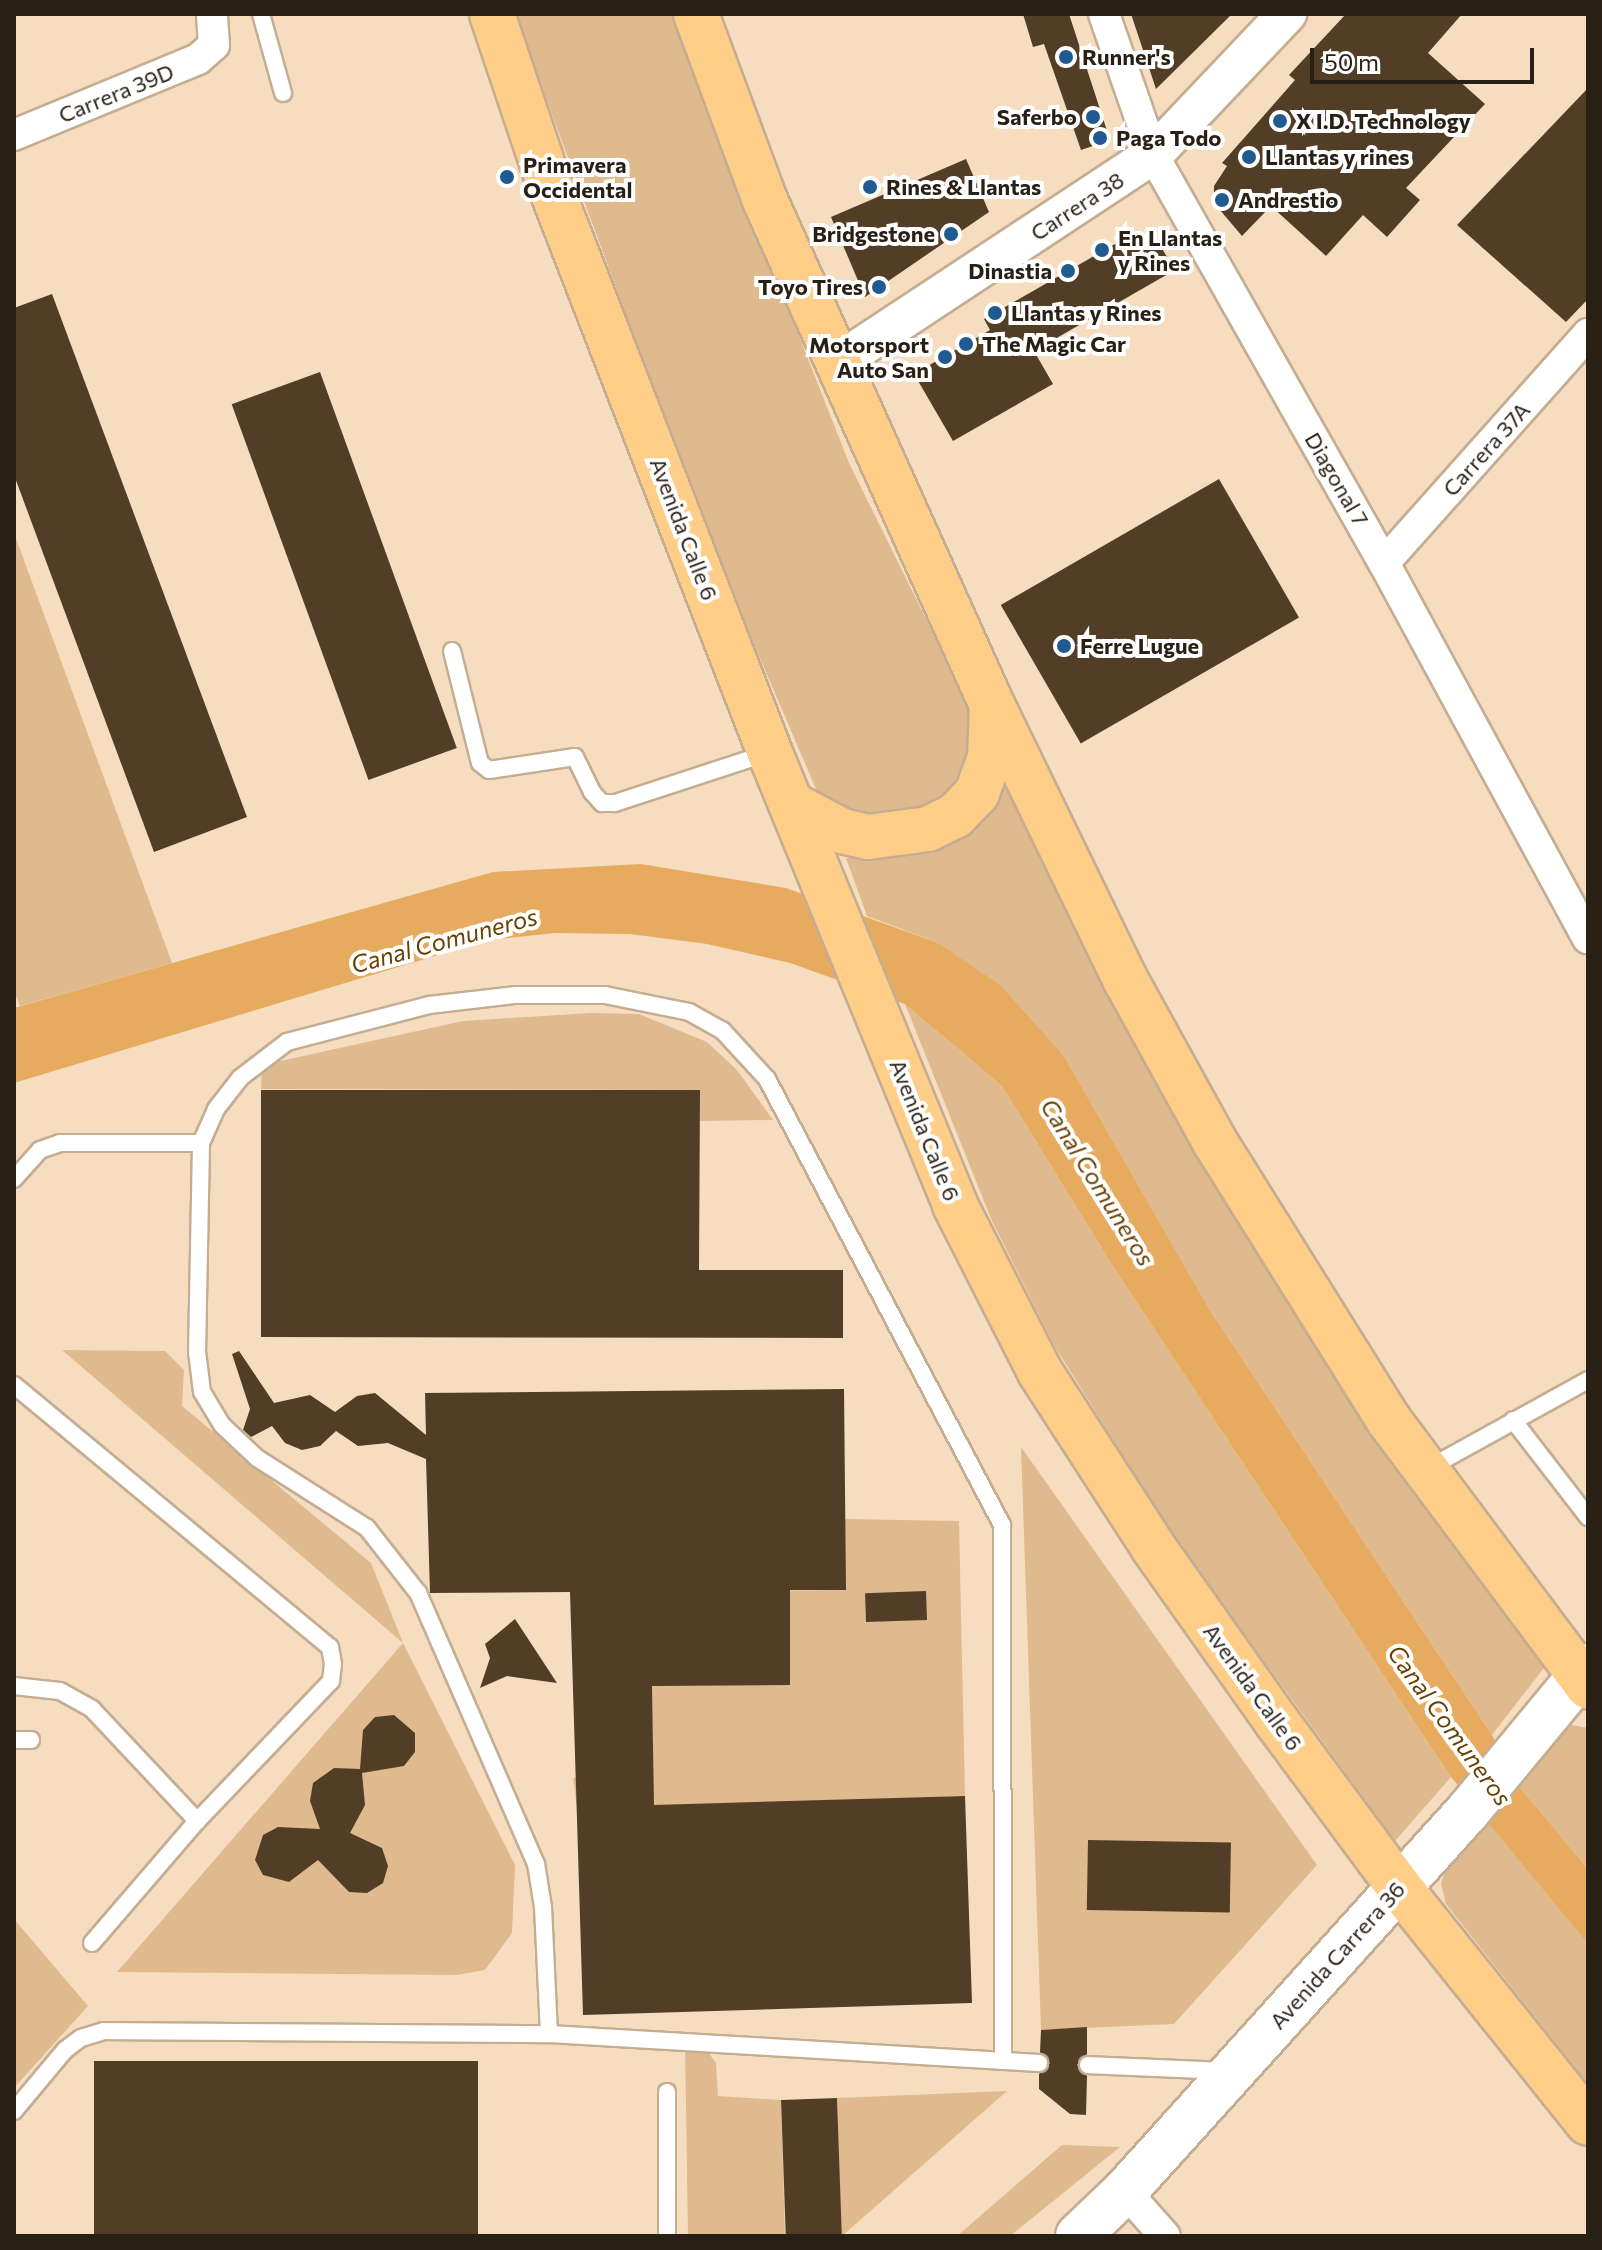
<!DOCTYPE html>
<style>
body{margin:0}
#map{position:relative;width:1602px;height:2250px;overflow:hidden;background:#f6ddc0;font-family:Commissioner,sans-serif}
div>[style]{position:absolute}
.green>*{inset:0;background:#dfba8f}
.water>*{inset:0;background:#e7ab60}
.building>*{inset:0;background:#523e26;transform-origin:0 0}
.roads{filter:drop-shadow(2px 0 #c5ad92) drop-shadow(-2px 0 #c5ad92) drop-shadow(0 2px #c5ad92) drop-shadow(0 -2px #c5ad92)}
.service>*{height:16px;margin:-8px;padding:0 8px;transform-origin:8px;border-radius:8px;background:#fff}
.minor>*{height:30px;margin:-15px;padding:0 15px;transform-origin:15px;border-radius:15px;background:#fff}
.tertiary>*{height:38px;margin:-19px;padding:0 19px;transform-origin:19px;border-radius:19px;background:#fff}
.secondary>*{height:44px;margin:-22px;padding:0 22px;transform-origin:22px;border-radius:22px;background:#fff}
.primary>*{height:44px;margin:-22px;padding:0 22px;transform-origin:22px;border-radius:22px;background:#fecd88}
.dots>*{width:22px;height:22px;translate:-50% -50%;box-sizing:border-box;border:4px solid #fff;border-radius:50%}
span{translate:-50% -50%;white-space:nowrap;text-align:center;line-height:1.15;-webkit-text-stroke:8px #fff;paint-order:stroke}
.poi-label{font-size:22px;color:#281f15;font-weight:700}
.left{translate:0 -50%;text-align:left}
.right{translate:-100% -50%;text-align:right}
.street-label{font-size:22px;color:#281f15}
.water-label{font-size:24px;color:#684101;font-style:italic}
.frame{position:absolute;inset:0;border:16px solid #281f15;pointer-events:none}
.scale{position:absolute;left:1310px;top:48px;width:224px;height:36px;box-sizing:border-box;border:4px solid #281f15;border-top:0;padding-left:10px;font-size:24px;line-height:28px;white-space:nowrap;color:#281f15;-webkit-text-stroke:6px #fff;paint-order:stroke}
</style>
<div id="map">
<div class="green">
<i style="clip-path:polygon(515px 14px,672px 14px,849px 463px,977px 722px,959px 795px,878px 824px,822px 803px,708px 537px)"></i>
<i style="clip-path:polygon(14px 533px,172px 963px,20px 1006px,14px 991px)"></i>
<i style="clip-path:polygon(1001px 772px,1547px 1664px,1492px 1735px,1211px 1312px,1064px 1056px,938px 943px,867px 916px,846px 858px,908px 850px)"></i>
<i style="clip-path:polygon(905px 1004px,1002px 1086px,1114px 1268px,1451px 1777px,1395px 1841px,1173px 1536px,1054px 1345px,992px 1221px)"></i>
<i style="clip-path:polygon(591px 1013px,639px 1014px,707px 1042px,737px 1070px,773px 1120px,700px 1121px,699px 1090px,261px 1089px,262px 1065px,463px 1021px)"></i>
<i style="clip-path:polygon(62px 1350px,165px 1351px,184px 1370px,182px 1406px,371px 1563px,403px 1643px,515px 1865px,512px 1933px,485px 1970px,456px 1975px,117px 1972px,403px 1643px)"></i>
<i style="clip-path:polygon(1021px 1447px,1317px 1865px,1174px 2024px,1041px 2030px)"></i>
<i style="clip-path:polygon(845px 1519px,959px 1521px,965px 1796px,577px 1808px,573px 1778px,653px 1776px,651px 1592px,845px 1590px)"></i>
<i style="clip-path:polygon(1567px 1724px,1588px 1728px,1588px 1869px,1512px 1778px)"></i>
<i style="clip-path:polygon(1484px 1815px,1588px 1944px,1588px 2084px,1446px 1904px,1441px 1884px,1449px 1858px)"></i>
<i style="clip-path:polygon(14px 1919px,88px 2006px,14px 2088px)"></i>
<i style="clip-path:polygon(701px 2042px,716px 2063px,718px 2096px,781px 2100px,785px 2236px,688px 2236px,685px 2043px)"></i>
<i style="clip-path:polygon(1007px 2091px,842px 2236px,841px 2236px,837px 2098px)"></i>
<i style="clip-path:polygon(1062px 2145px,1120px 2147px,1010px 2236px,957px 2236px)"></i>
</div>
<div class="water">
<i style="clip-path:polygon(641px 864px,786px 888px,938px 943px,1000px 985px,1064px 1056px,1211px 1312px,1492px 1735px,1512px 1778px,1588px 1869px,1588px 1944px,1451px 1777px,1114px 1268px,1002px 1086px,905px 1004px,790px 963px,707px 944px,630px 934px,555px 933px,488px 940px,14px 1083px,14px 1008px,493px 872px)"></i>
</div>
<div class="building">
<i style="clip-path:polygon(1023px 14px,1069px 14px,1110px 140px,1081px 150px,1044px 44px,1033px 47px)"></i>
<i style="clip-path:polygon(1131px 14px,1232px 14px,1156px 89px)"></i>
<i style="clip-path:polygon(1346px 14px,1462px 14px,1428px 53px,1485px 104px,1406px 188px,1420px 200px,1387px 237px,1363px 215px,1326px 256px,1271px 206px,1242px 236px,1214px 203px,1214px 186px,1227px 166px,1222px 163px,1295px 80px,1289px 75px)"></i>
<i style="clip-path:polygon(1588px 88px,1588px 299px,1566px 322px,1457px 225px)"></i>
<i style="clip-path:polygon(966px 159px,989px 212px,865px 297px,831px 217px)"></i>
<i style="clip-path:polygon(1122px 240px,1158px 242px,1175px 270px,1034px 351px,1053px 384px,953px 441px,914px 374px,990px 330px,984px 319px)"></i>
<i style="clip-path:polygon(52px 294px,247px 817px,154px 852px,14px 475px,14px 308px)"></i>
<i style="left:320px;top:372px;width:400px;height:94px;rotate:70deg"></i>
<i style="left:1219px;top:479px;width:160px;height:252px;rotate:60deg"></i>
<i style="clip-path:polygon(261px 1090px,700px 1090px,699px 1270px,843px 1270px,843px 1338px,261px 1337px)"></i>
<i style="clip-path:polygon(239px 1351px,274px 1403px,310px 1395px,335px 1412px,357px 1396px,375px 1393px,426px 1435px,425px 1393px,844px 1389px,846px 1590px,790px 1590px,790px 1685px,652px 1686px,654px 1805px,965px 1796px,972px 2003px,583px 2015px,570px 1592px,430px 1593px,426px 1459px,388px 1443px,358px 1446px,336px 1431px,320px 1446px,302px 1450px,285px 1443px,272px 1426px,251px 1437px,243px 1430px,250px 1409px,232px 1354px)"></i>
<i style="left:926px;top:1591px;width:29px;height:61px;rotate:88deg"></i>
<i style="clip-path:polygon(515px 1619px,557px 1683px,507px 1676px,480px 1688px,490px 1658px,485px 1644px)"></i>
<i style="clip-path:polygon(394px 1715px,415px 1733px,415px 1752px,404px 1766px,362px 1773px,365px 1805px,350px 1833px,382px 1848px,388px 1866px,383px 1883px,367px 1893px,349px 1892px,318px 1860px,289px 1882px,263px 1875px,255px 1860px,263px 1835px,278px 1827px,320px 1829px,310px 1801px,313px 1783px,334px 1768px,360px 1769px,363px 1730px,375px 1717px)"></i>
<i style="left:1088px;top:1840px;width:143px;height:70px;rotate:1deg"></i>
<i style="clip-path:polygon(1087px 2027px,1087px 2054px,1077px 2065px,1087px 2076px,1086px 2115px,1070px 2114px,1039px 2089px,1039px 2074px,1050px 2063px,1040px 2052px,1041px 2030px)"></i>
<i style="left:94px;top:2061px;width:384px;height:175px"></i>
<i style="left:837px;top:2098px;width:138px;height:56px;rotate:88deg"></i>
</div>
<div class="roads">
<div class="service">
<i style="left:261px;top:14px;width:82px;rotate:74.4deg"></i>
<i style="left:452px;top:651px;width:115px;rotate:76deg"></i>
<i style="left:480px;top:763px;width:11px;rotate:38deg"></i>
<i style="left:489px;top:770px;width:87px;rotate:-8.6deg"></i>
<i style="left:575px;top:757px;width:39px;rotate:64deg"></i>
<i style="left:592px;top:792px;width:15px;rotate:48deg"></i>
<i style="left:602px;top:803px;width:13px"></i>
<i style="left:615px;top:803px;width:161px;rotate:-18.1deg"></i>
<i style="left:14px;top:1179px;width:39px;rotate:-48deg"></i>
<i style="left:40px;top:1150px;width:21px;rotate:-19deg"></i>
<i style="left:60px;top:1143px;width:141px"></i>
<i style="left:14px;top:1385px;width:410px;rotate:39.7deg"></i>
<i style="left:330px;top:1647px;width:17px;rotate:80deg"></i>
<i style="left:333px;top:1664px;width:17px;rotate:97deg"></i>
<i style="left:331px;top:1681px;width:194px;rotate:133.7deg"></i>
<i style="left:197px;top:1821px;width:161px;rotate:130.7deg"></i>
<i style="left:1513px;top:1420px;width:123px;rotate:52.3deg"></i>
<i style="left:1427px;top:1469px;width:184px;rotate:-28.9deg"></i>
<i style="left:14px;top:1686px;width:46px;rotate:6.2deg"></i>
<i style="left:60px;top:1691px;width:37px;rotate:29deg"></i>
<i style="left:92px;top:1709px;width:154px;rotate:46.8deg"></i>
<i style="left:14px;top:1740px;width:17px"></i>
<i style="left:549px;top:2034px;width:127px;rotate:-92.7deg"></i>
<i style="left:543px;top:1907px;width:44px;rotate:-99.2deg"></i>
<i style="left:536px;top:1864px;width:296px;rotate:-113.5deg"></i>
<i style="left:418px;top:1593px;width:83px;rotate:-128.1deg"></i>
<i style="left:367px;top:1528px;width:130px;rotate:-147.5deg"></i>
<i style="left:257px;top:1458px;width:48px;rotate:-136.7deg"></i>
<i style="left:222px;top:1425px;width:39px;rotate:-121deg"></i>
<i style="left:202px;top:1392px;width:39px;rotate:-97deg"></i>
<i style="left:197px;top:1353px;width:210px;rotate:-88.9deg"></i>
<i style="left:201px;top:1143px;width:37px;rotate:-66deg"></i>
<i style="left:216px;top:1109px;width:39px;rotate:-52deg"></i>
<i style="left:240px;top:1078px;width:59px;rotate:-37.5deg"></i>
<i style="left:287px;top:1042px;width:147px;rotate:-14.6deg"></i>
<i style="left:429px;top:1005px;width:88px;rotate:-6.6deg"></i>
<i style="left:516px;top:995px;width:89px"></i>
<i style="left:605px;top:995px;width:86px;rotate:11.4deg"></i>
<i style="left:689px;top:1012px;width:38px;rotate:29deg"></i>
<i style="left:722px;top:1030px;width:67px;rotate:47.4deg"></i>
<i style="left:767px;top:1079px;width:504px;rotate:62.21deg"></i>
<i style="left:1002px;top:1525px;width:536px;rotate:89.89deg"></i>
<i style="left:1088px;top:2065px;width:136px;rotate:2.5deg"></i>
<i style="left:667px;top:2092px;width:144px;rotate:90deg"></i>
<i style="left:14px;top:2111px;width:80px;rotate:-50.1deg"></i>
<i style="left:65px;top:2050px;width:20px;rotate:-37deg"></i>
<i style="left:81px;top:2038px;width:24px;rotate:-17deg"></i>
<i style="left:104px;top:2031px;width:445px;rotate:0.4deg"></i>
<i style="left:549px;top:2034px;width:491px;rotate:3.4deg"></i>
</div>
<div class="minor">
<i style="left:1104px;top:14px;width:149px;rotate:70.8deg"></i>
<i style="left:1153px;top:155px;width:469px;rotate:60.5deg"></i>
<i style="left:1384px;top:563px;width:427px;rotate:61.5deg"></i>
<i style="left:14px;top:135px;width:199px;rotate:-22.4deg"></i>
<i style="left:198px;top:59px;width:21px;rotate:-41deg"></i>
<i style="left:214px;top:45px;width:31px;rotate:-94deg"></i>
<i style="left:1384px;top:563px;width:307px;rotate:-48.3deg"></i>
<i style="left:1125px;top:2191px;width:60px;rotate:48.4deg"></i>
</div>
<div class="tertiary">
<i style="left:837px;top:363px;width:378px;rotate:-33.4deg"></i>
<i style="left:1153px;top:155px;width:195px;rotate:-46.5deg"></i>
</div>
<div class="secondary">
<i style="left:1078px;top:2236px;width:65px;rotate:-43.8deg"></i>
<i style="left:1125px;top:2191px;width:512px;rotate:-47.93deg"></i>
<i style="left:1468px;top:1811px;width:188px;rotate:-50.4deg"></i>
</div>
<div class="primary">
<i style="left:492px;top:14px;width:178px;rotate:71.4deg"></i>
<i style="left:549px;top:183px;width:611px;rotate:68.81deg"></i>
<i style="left:770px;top:753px;width:488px;rotate:67.7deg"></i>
<i style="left:955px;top:1205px;width:187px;rotate:63deg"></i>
<i style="left:1040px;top:1372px;width:208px;rotate:57.1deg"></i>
<i style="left:1153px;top:1547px;width:214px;rotate:54.7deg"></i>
<i style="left:1277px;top:1722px;width:205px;rotate:53.5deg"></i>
<i style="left:1399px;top:1887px;width:302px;rotate:51.3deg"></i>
<i style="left:696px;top:14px;width:196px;rotate:69.7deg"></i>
<i style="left:764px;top:198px;width:556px;rotate:65.79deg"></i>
<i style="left:992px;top:705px;width:305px;rotate:64.1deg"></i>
<i style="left:1125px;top:979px;width:186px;rotate:61.1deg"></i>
<i style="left:1215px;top:1142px;width:327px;rotate:58deg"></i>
<i style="left:1388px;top:1419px;width:334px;rotate:53.2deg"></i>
<i style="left:791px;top:804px;width:58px;rotate:27.9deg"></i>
<i style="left:842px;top:831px;width:27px;rotate:13deg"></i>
<i style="left:868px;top:837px;width:61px;rotate:-7.6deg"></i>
<i style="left:928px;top:829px;width:30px;rotate:-26deg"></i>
<i style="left:955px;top:816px;width:32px;rotate:-46deg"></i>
<i style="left:977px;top:793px;width:37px;rotate:-70deg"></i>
<i style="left:990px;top:758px;width:53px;rotate:-87.8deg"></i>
</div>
</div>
<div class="dots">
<i style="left:1066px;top:57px;background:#215a91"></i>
<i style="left:1093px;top:117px;background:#215a91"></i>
<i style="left:1280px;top:121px;background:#215a91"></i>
<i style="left:1100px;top:138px;background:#215a91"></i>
<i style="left:1249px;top:157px;background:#215a91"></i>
<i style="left:507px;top:177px;background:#215a91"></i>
<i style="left:870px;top:187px;background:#215a91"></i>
<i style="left:1222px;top:200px;background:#215a91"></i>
<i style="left:951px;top:234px;background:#215a91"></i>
<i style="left:1102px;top:250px;background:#215a91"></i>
<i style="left:1068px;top:271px;background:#215a91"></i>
<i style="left:879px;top:287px;background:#215a91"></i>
<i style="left:995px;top:313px;background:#215a91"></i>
<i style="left:966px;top:344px;background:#215a91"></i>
<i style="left:945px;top:357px;background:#215a91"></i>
<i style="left:1064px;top:646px;background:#215a91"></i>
</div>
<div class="poi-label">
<span class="left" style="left:1082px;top:57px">Runner's</span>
<span class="right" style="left:1077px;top:117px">Saferbo</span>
<span class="left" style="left:1296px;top:121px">X I.D. Technology</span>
<span class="left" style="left:1116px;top:138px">Paga Todo</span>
<span class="left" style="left:1265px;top:157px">Llantas y rines</span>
<span class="left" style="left:523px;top:177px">Primavera<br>Occidental</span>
<span class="left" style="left:886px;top:187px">Rines &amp; Llantas</span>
<span class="left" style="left:1238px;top:200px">Andrestio</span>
<span class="right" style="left:935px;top:234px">Bridgestone</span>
<span class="left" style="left:1118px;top:250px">En Llantas<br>y Rines</span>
<span class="right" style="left:1052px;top:271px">Dinastia</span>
<span class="right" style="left:863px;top:287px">Toyo Tires</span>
<span class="left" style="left:1011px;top:313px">Llantas y Rines</span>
<span class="right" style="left:929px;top:357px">Motorsport<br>Auto San</span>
<span class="left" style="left:982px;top:344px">The Magic Car</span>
<span class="left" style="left:1080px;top:646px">Ferre Lugue</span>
</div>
<div class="street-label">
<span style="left:116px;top:93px;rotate:-22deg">Carrera 39D</span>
<span style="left:1077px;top:206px;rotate:-33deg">Carrera 38</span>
<span style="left:1486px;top:449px;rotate:-48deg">Carrera 37A</span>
<span style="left:1337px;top:479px;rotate:60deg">Diagonal 7</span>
<span style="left:684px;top:529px;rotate:69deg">Avenida Calle 6</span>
<span style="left:925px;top:1130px;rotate:68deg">Avenida Calle 6</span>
<span style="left:1253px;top:1687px;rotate:54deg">Avenida Calle 6</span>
<span style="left:1337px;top:1955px;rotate:-48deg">Avenida Carrera 36</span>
</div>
<div class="water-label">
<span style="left:444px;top:940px;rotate:-15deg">Canal Comuneros</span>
<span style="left:1098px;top:1182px;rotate:58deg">Canal Comuneros</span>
<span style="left:1450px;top:1725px;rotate:54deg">Canal Comuneros</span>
</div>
<div class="frame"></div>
<div class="scale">50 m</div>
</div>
